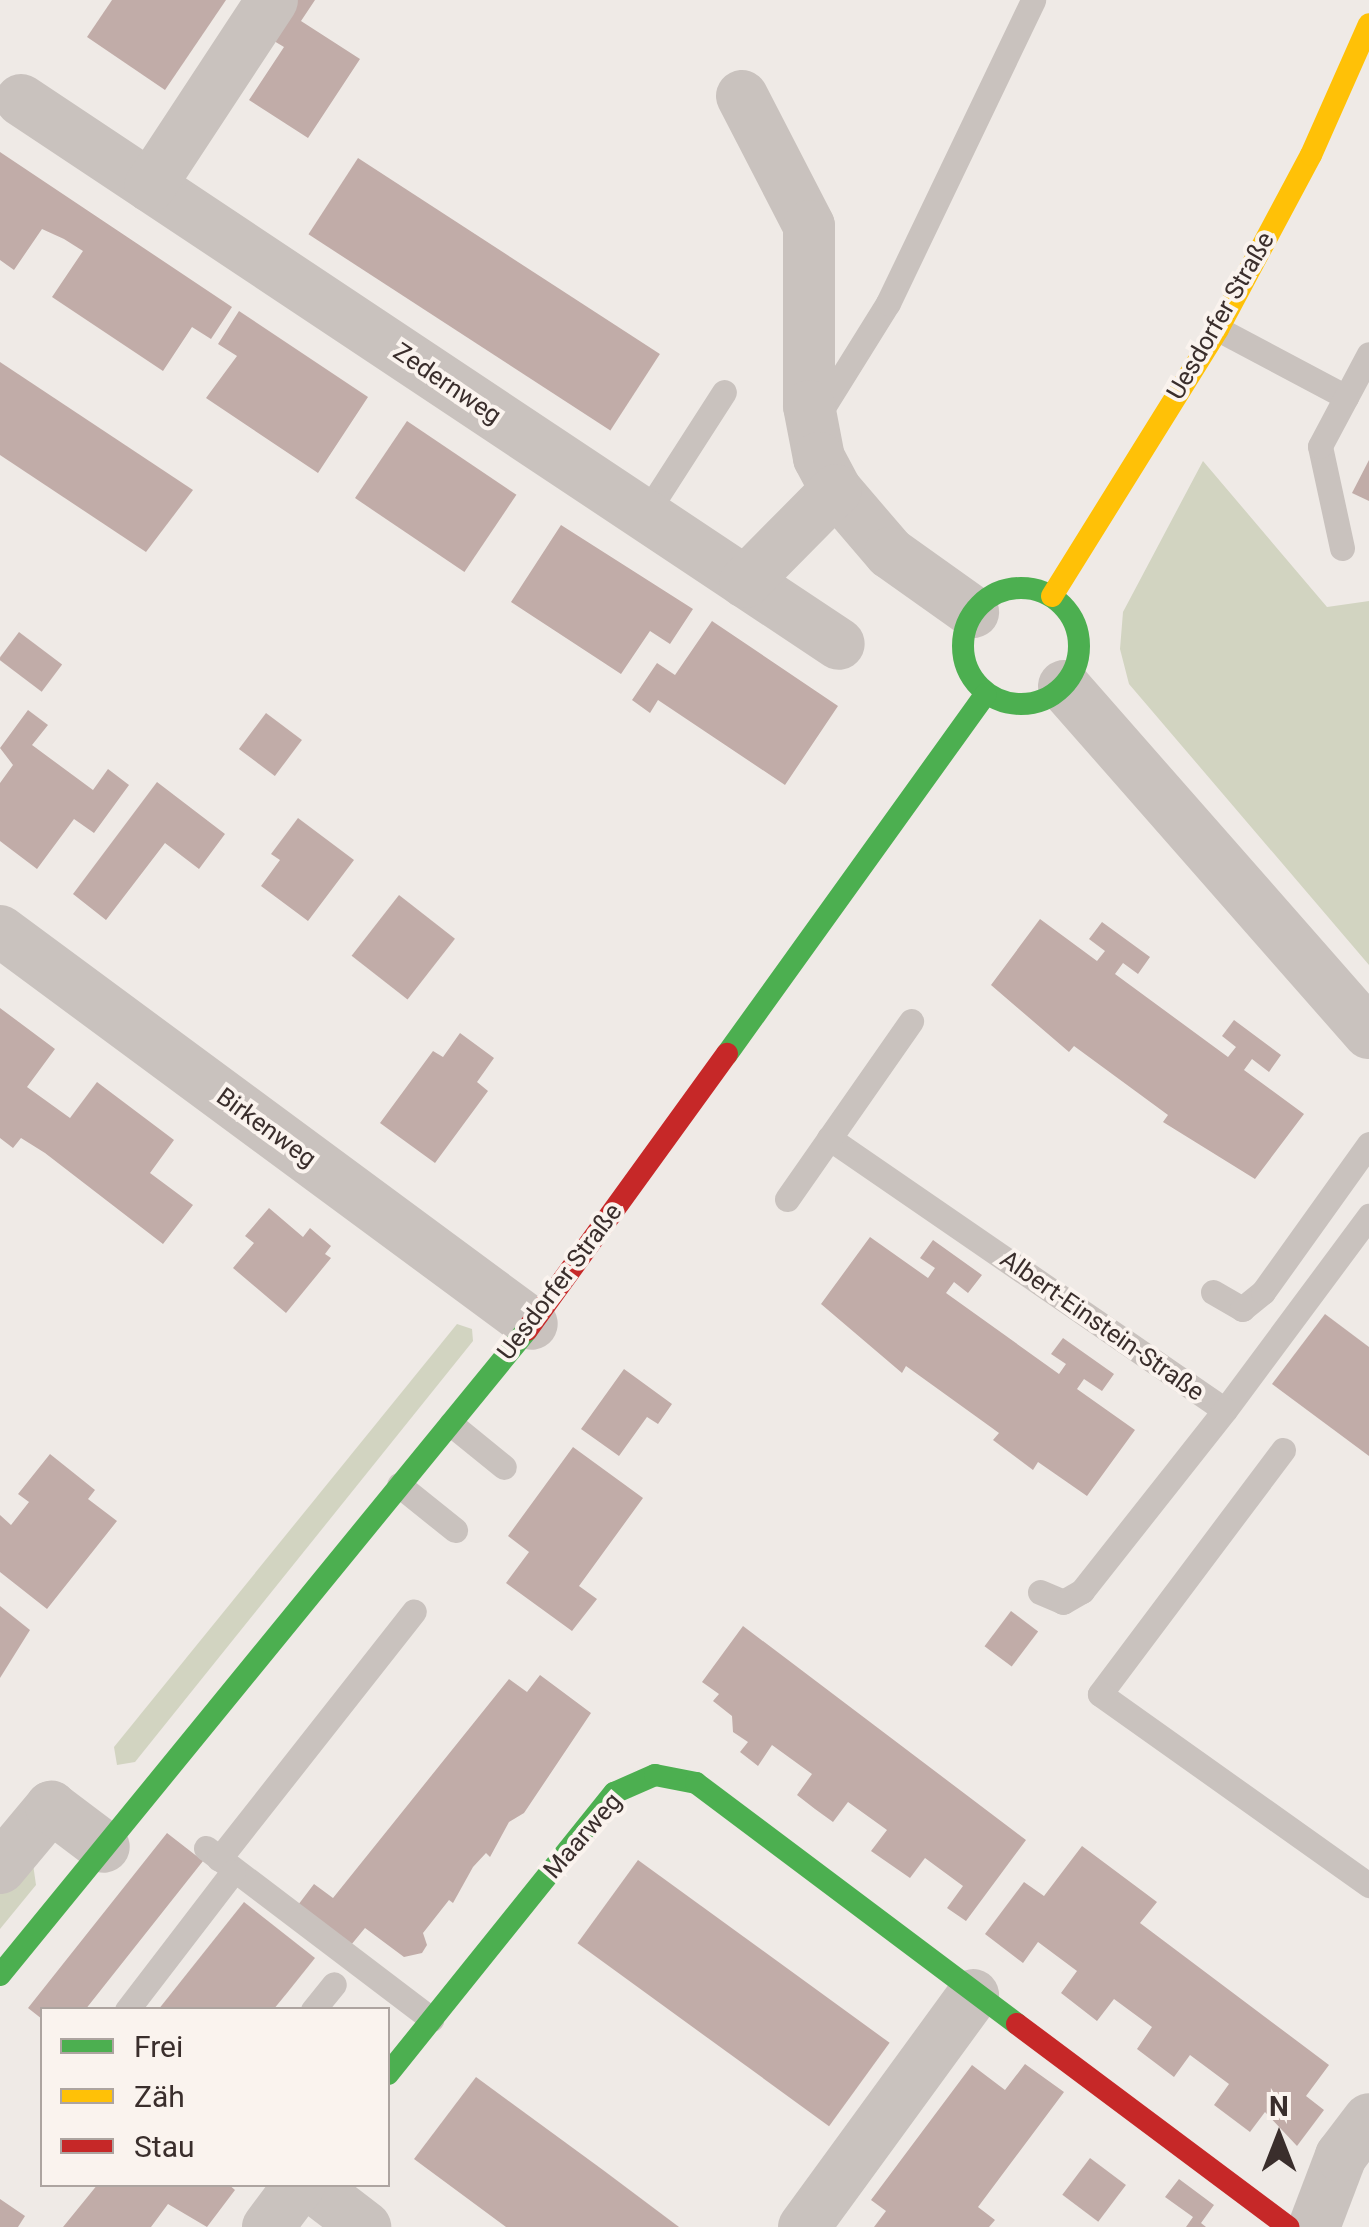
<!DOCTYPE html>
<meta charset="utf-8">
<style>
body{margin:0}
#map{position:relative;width:1369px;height:2227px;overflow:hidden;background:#efeae6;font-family:Roboto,sans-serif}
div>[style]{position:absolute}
.green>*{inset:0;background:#d2d4c1}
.building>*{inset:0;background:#c1aca8;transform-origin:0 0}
.lane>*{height:25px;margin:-12.5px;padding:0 12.5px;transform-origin:12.5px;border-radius:12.5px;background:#c9c2be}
.street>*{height:52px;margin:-26px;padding:0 26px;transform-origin:26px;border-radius:26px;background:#c9c2be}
.fast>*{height:22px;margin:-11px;padding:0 11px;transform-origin:11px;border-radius:11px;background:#4caf50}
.fast>.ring{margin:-11px;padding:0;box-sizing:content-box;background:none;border:22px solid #4caf50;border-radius:50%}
.slow>*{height:22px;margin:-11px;padding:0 11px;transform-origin:11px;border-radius:11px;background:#ffc107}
.jam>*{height:22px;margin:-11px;padding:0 11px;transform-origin:11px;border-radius:11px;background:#c62828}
span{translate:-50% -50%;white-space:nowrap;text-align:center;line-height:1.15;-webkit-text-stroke:8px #faf3ee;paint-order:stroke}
.street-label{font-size:25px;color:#3a2e2c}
.legend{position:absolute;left:40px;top:2007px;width:350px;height:180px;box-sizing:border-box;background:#faf3ee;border:2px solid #ada4a0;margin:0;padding:12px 18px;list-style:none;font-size:30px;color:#3a2e2c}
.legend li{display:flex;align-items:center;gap:20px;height:50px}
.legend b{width:50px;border:2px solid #ada4a0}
.north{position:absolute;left:1229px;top:2087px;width:100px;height:100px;-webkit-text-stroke:8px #faf3ee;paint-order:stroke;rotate:0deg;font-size:28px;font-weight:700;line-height:40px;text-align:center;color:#3a2e2c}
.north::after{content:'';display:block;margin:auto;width:35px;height:45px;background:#3a2e2c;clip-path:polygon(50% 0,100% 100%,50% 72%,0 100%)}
</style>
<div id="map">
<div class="green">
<i style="clip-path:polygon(1203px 461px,1327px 607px,1369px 601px,1369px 965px,1129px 684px,1120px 649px,1123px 612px)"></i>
<i style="clip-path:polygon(457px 1324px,472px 1329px,473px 1341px,135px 1762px,117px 1765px,114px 1747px)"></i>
<i style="clip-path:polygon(33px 1864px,36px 1885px,0 1929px,0 1887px)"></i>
</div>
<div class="building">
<i style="clip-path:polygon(112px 0,226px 0,165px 90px,87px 37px)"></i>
<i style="clip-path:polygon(286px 0,315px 0,301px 21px,360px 59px,308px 138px,249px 100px,284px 47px,264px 35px)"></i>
<i style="clip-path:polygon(0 152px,232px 307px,211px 339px,192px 327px,163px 371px,52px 297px,83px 251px,64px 239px,42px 229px,14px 270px,0 260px)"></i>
<i style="left:358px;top:158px;width:360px;height:91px;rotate:33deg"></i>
<i style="clip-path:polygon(239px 311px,368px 397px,318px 473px,206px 398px,237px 356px,218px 344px)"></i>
<i style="clip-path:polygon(0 362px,193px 490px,146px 552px,0 455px)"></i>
<i style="left:407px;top:421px;width:132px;height:93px;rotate:34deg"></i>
<i style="clip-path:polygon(1369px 460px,1369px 501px,1352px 493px)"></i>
<i style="clip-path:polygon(561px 525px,693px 609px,670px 644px,650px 631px,621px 674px,511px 602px)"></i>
<i style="clip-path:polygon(712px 621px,838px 706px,785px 785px,658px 700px,650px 713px,632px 700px,657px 663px,675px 675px)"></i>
<i style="left:19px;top:632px;width:54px;height:34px;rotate:37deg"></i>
<i style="clip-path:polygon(28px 710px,48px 725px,32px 745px,93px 790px,108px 769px,129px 785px,94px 833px,74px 819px,37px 869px,0 841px,0 783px,13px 765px,0 748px)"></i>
<i style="left:266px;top:713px;width:45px;height:45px;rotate:37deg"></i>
<i style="clip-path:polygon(157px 782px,225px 834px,199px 869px,165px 843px,106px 920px,73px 894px)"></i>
<i style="clip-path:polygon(298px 818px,354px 860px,308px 921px,261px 886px,280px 860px,271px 854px)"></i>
<i style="left:399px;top:895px;width:71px;height:77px;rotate:38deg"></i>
<i style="clip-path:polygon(1040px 919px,1097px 961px,1105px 951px,1089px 939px,1102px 922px,1150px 957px,1138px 974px,1123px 963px,1115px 974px,1228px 1057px,1236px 1047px,1222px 1036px,1234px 1020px,1281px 1055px,1269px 1072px,1252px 1059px,1244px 1070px,1304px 1114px,1255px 1179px,1163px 1122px,1168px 1115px,1074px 1046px,1069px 1052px,991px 985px)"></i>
<i style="clip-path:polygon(0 1008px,55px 1049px,27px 1087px,70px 1118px,97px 1082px,174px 1140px,150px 1173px,193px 1205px,163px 1244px,45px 1153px,21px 1138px,13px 1148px,0 1138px)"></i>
<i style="clip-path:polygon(460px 1033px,494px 1058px,477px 1082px,488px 1091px,435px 1163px,380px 1123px,433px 1051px,443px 1057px)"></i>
<i style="clip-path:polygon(269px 1208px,303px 1237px,310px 1228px,331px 1246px,325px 1254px,331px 1258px,286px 1313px,233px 1268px,254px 1243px,245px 1236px)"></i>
<i style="clip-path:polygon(870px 1237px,928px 1278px,935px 1268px,920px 1258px,933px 1240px,982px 1275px,968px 1293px,954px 1282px,946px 1293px,1059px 1374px,1066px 1364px,1051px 1354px,1063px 1338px,1114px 1374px,1102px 1391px,1084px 1379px,1077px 1389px,1135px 1430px,1087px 1496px,1038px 1462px,1033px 1470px,993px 1440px,999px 1433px,906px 1366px,902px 1373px,821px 1304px)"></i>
<i style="clip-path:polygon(1325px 1314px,1369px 1347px,1369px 1456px,1272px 1384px)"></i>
<i style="clip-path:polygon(624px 1369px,672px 1404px,658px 1424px,647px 1417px,619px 1456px,581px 1429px)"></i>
<i style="clip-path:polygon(573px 1447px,643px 1498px,579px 1586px,597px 1599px,572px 1631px,506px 1583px,529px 1552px,508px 1536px)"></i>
<i style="clip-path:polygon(50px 1454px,95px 1490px,88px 1499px,117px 1521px,47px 1609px,0 1572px,0 1515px,11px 1525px,29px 1502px,18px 1494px)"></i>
<i style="clip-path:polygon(0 1606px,30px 1630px,0 1678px)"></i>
<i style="left:1011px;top:1611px;width:34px;height:44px;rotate:37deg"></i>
<i style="clip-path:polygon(743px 1626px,1026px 1840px,966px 1921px,947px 1908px,963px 1886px,925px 1858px,910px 1878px,871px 1851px,887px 1830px,848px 1802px,833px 1822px,815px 1809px,797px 1795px,812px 1774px,772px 1745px,758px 1766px,740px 1752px,748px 1742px,733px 1732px,732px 1716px,713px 1701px,719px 1694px,702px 1682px)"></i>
<i style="clip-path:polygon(540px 1675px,591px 1713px,524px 1813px,509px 1822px,490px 1857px,486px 1853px,473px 1867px,453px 1903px,449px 1900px,423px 1933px,427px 1945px,422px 1953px,404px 1957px,365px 1928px,351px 1945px,298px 1905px,314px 1884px,333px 1898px,509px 1679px,527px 1692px)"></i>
<i style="clip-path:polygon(167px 1833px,203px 1861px,85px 2010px,42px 2010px,42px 2019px,28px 2008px)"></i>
<i style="clip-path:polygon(1082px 1846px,1157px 1902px,1140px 1923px,1329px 2065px,1306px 2096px,1324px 2110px,1297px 2146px,1265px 2112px,1250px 2132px,1214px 2105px,1229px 2084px,1190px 2055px,1174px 2077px,1137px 2049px,1152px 2027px,1114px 1999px,1097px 2021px,1061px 1993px,1077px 1971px,1038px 1942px,1023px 1963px,985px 1934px,1024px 1882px,1044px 1896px)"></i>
<i style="left:638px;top:1860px;width:311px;height:103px;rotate:36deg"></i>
<i style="clip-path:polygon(244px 1902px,315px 1958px,287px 1993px,273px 2010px,158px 2010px)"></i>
<i style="clip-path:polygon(1025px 2064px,1064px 2092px,978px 2207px,995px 2220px,989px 2227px,874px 2227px,886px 2211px,871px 2200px,972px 2065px,1005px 2090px)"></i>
<i style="clip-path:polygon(476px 2077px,603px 2170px,679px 2227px,506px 2227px,414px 2159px)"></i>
<i style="left:1090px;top:2158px;width:45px;height:46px;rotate:37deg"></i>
<i style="clip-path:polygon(1179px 2179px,1214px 2205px,1201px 2223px,1206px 2227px,1186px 2227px,1193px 2217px,1165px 2197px)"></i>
<i style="clip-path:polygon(98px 2184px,228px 2184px,235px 2190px,207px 2227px,168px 2204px,151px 2227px,63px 2227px)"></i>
<i style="clip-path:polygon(0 2199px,25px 2216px,18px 2227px,0 2227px)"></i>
</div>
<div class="lane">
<i style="left:1218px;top:329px;width:145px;rotate:28deg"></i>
<i style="left:817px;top:417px;width:134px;rotate:-58.1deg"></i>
<i style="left:888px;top:303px;width:336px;rotate:-64.4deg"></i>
<i style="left:645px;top:515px;width:146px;rotate:-57.3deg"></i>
<i style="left:1342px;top:548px;width:104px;rotate:-102.2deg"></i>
<i style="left:1320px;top:446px;width:104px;rotate:-62deg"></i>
<i style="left:829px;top:1138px;width:480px;rotate:34.5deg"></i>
<i style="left:1225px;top:1410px;width:242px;rotate:-53.4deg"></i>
<i style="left:787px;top:1199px;width:217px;rotate:-55.1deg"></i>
<i style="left:1213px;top:1292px;width:34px;rotate:30deg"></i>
<i style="left:1242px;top:1309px;width:27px;rotate:-39deg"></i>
<i style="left:1263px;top:1292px;width:182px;rotate:-54.4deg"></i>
<i style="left:451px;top:1424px;width:68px;rotate:39.1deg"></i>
<i style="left:1283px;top:1450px;width:305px;rotate:126.9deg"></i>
<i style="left:1100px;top:1694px;width:330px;rotate:35.4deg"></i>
<i style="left:399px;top:1485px;width:72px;rotate:38.8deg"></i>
<i style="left:1040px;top:1592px;width:25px;rotate:23deg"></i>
<i style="left:1063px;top:1602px;width:22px;rotate:-30deg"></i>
<i style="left:1082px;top:1591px;width:231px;rotate:-51.7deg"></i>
<i style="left:206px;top:1848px;width:283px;rotate:37.2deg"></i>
<i style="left:219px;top:1859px;width:315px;rotate:-51.8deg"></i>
<i style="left:127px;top:2010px;width:174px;rotate:-52.5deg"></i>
<i style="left:313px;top:2010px;width:33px;rotate:-51deg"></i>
</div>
<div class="street">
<i style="left:742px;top:96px;width:146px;rotate:62.7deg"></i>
<i style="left:809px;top:226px;width:180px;rotate:90deg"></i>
<i style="left:809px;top:406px;width:53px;rotate:79.1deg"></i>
<i style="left:819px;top:458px;width:36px;rotate:62deg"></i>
<i style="left:836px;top:490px;width:83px;rotate:49.4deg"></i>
<i style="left:890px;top:553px;width:102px;rotate:35.4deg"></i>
<i style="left:21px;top:100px;width:982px;rotate:33.63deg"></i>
<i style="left:150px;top:186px;width:222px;rotate:-56.7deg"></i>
<i style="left:745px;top:582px;width:129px;rotate:-45.3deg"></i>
<i style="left:1064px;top:686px;width:462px;rotate:48.7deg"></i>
<i style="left:0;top:931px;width:661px;rotate:36.45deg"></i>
<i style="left:0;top:1868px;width:80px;rotate:-50.1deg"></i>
<i style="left:51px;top:1807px;width:66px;rotate:37deg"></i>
<i style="left:309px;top:2184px;width:71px;rotate:37.5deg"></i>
<i style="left:268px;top:2227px;width:54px;rotate:-53.3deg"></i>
<i style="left:804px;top:2227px;width:287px;rotate:-53.9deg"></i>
<i style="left:1314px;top:2227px;width:76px;rotate:-69.2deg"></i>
<i style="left:1341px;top:2156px;width:46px;rotate:-52.9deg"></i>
</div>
<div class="fast">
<i class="ring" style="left:963px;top:588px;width:94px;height:94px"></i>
<i style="left:727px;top:1054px;width:443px;rotate:-54.3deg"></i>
<i style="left:0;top:1975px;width:833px;rotate:-50.75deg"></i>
<i style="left:388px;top:2074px;width:361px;rotate:-51.2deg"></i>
<i style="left:614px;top:1793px;width:45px;rotate:-23.7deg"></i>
<i style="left:655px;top:1775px;width:42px;rotate:11deg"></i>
<i style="left:696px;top:1783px;width:401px;rotate:36.9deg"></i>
</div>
<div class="slow">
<i style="left:1052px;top:596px;width:314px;rotate:-58.1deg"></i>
<i style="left:1218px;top:329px;width:197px;rotate:-61.9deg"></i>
<i style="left:1311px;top:155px;width:143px;rotate:-66.1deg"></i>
</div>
<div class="jam">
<i style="left:527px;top:1330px;width:341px;rotate:-54.1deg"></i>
<i style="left:1017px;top:2024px;width:339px;rotate:36.8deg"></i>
</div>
<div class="street-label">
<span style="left:1221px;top:316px;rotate:-60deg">Uesdorfer Straße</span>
<span style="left:447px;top:384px;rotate:34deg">Zedernweg</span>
<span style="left:266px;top:1128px;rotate:36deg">Birkenweg</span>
<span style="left:560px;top:1282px;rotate:-53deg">Uesdorfer Straße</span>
<span style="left:1102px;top:1326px;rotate:35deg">Albert-Einstein-Straße</span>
<span style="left:583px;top:1836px;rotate:-49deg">Maarweg</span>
</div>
<ul class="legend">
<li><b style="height:12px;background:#4caf50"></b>Frei</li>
<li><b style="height:12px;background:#ffc107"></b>Zäh</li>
<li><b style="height:12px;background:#c62828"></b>Stau</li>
</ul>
<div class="north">N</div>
</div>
